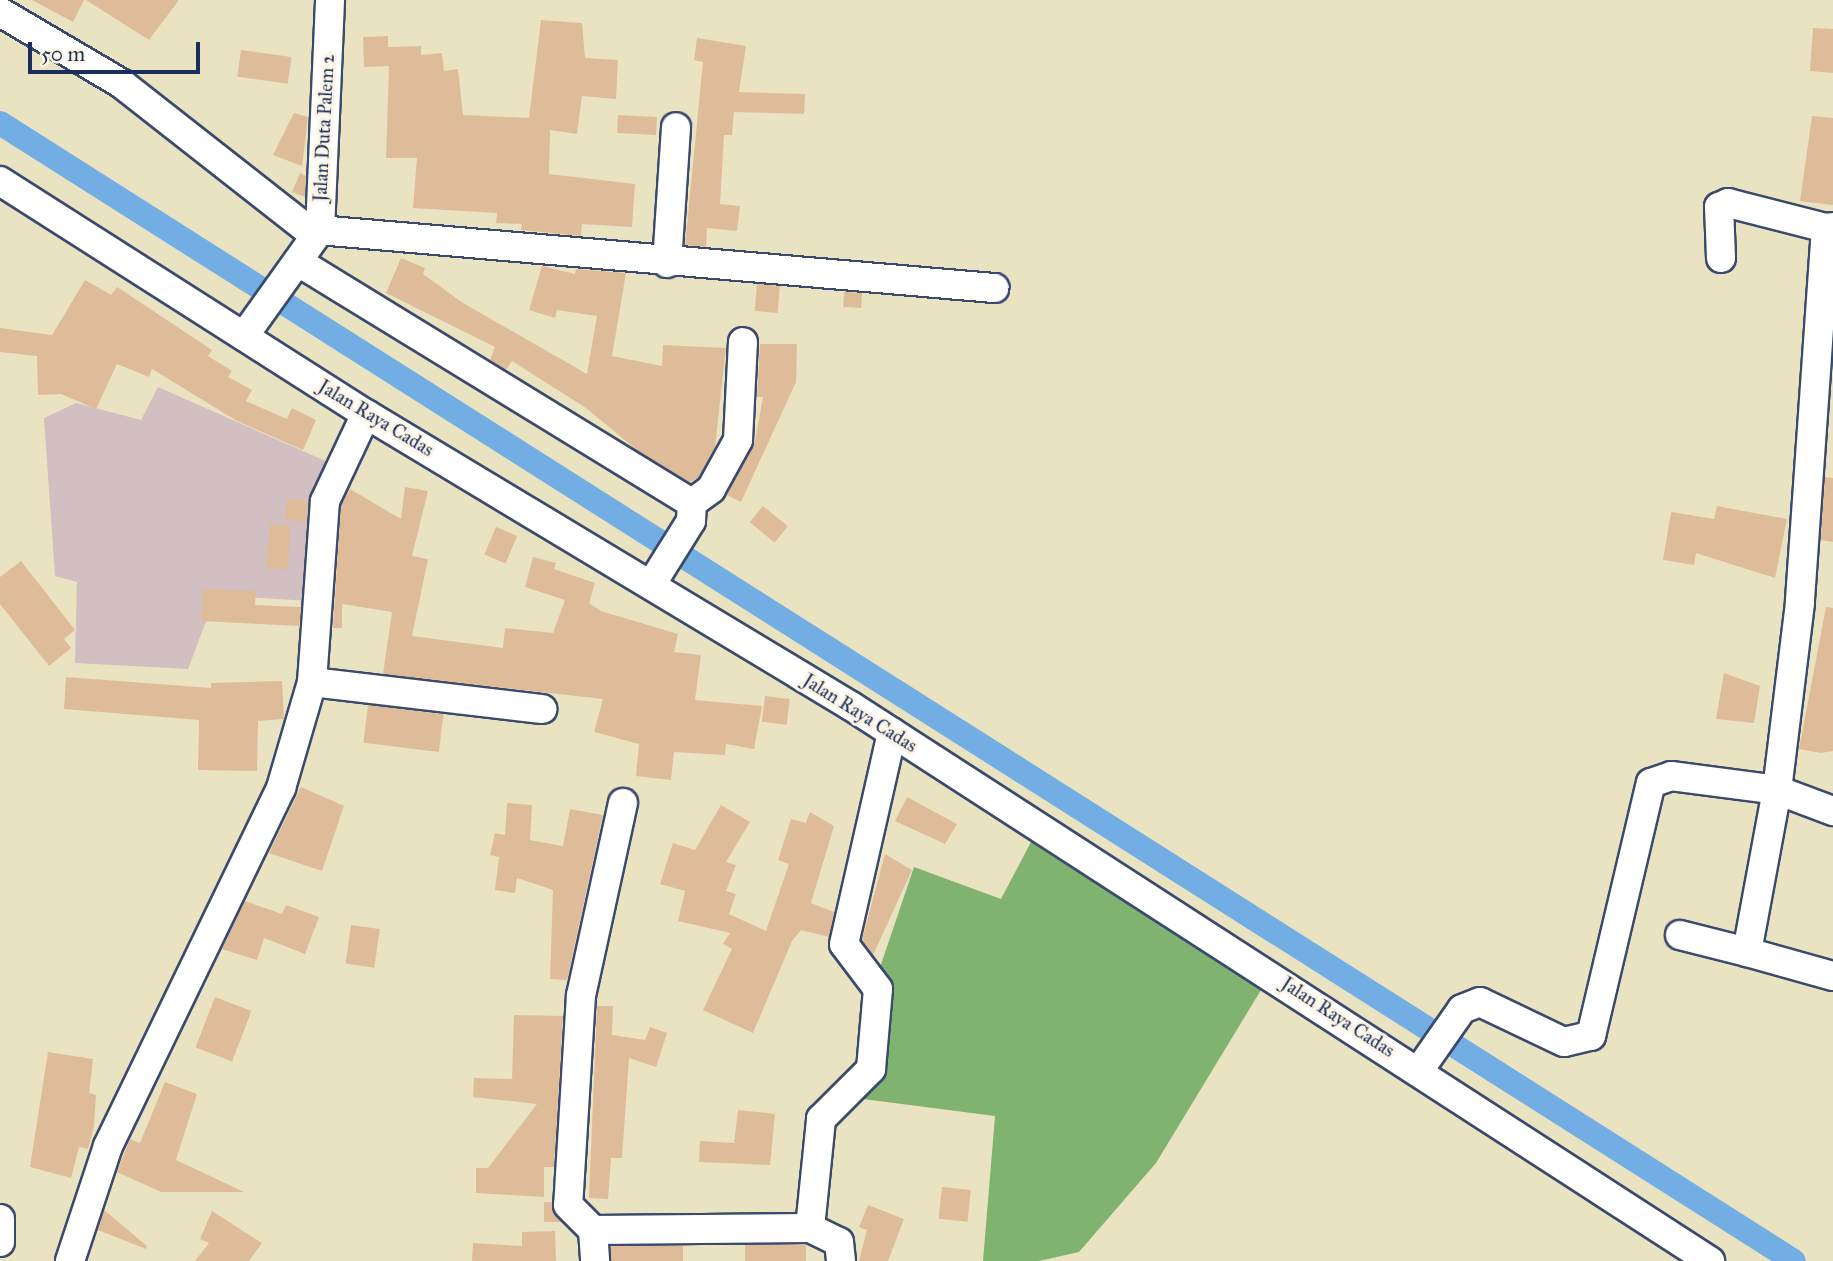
<!DOCTYPE html>
<style>
body{margin:0}
#map{position:relative;width:1833px;height:1261px;overflow:hidden;background:#eae3c1;font-family:"IM FELL Great Primer",serif}
div>[style]{position:absolute}
.industrial>*{inset:0;background:#d2bfc1}
.forest>*{inset:0;background:#7fb36f}
.canal>*{height:24px;margin:-12px;padding:0 12px;transform-origin:12px;border-radius:12px;background:#72aee3}
.building>*{inset:0;background:#dfbc99;transform-origin:0 0}
.roads{filter:drop-shadow(2px 0 #3a4a6d) drop-shadow(-2px 0 #3a4a6d) drop-shadow(0 2px #3a4a6d) drop-shadow(0 -2px #3a4a6d)}
.minor>*{height:28px;margin:-14px;padding:0 14px;transform-origin:14px;border-radius:14px;background:#fff}
span{translate:-50% -50%;white-space:nowrap;text-align:center;line-height:1.15;-webkit-text-stroke:6px #fcf5e5;paint-order:stroke}
.street-label{font-size:19px;color:#1b2f5e}
.scale{position:absolute;left:28px;top:42px;width:172px;height:32px;box-sizing:border-box;border:4px solid #1b2f5e;border-top:0;padding-left:9px;font-size:21px;line-height:24px;white-space:nowrap;color:#1b2f5e;-webkit-text-stroke:5px #fcf5e5;paint-order:stroke}
</style>
<div id="map">
<div class="industrial">
<i style="clip-path:polygon(158px 387px,330px 463px,310px 601px,216px 595px,188px 669px,75px 663px,77px 582px,55px 576px,44px 418px,76px 403px,141px 420px)"></i>
</div>
<div class="forest">
<i style="clip-path:polygon(1031px 842px,1261px 990px,1156px 1163px,1079px 1252px,1039px 1261px,983px 1261px,995px 1116px,863px 1099px,872px 991px,914px 867px,1001px 899px)"></i>
</div>
<div class="canal">
<i style="left:0;top:123px;width:2124px;rotate:32.39deg"></i>
</div>
<div class="building">
<i style="clip-path:polygon(32px 0,84px 0,73px 22px)"></i>
<i style="clip-path:polygon(86px 0,179px 0,149px 40px)"></i>
<i style="clip-path:polygon(541px 20px,582px 23px,585px 58px,618px 60px,616px 99px,582px 96px,577px 134px,550px 130px,549px 174px,635px 184px,632px 227px,582px 224px,581px 236px,521px 230px,522px 224px,496px 223px,497px 213px,413px 208px,417px 158px,386px 158px,389px 66px,364px 67px,363px 37px,388px 36px,388px 47px,421px 46px,421px 55px,442px 53px,444px 71px,458px 69px,463px 115px,529px 118px)"></i>
<i style="clip-path:polygon(1813px 28px,1833px 29px,1833px 73px,1810px 71px)"></i>
<i style="clip-path:polygon(697px 38px,746px 46px,739px 92px,805px 94px,804px 114px,734px 112px,732px 135px,724px 135px,720px 204px,740px 206px,737px 231px,707px 228px,706px 247px,685px 245px,703px 62px,694px 60px)"></i>
<i style="left:241px;top:50px;width:51px;height:27px;rotate:8deg"></i>
<i style="clip-path:polygon(294px 113px,308px 117px,302px 166px,273px 155px)"></i>
<i style="left:618px;top:115px;width:39px;height:18px;rotate:3deg"></i>
<i style="clip-path:polygon(1812px 116px,1833px 118px,1833px 205px,1800px 201px)"></i>
<i style="clip-path:polygon(300px 173px,306px 176px,305px 197px,292px 192px)"></i>
<i style="clip-path:polygon(401px 258px,425px 268px,423px 274px,463px 303px,587px 374px,597px 316px,557px 310px,555px 318px,529px 310px,542px 266px,575px 274px,576px 269px,626px 273px,612px 356px,662px 366px,663px 345px,726px 348px,715px 447px,698px 478px,689px 482px,638px 451px,586px 408px,512px 361px,506px 370px,490px 360px,495px 347px,386px 293px)"></i>
<i style="clip-path:polygon(85px 280px,111px 295px,117px 287px,212px 350px,208px 356px,232px 371px,228px 377px,252px 390px,246px 401px,287px 419px,292px 408px,316px 420px,303px 450px,237px 421px,152px 369px,149px 377px,117px 364px,96px 409px,61px 394px,38px 395px,37px 356px,0 352px,0 328px,52px 335px)"></i>
<i style="left:757px;top:284px;width:23px;height:27px;rotate:5deg"></i>
<i style="left:844px;top:292px;width:18px;height:15px;rotate:3deg"></i>
<i style="clip-path:polygon(760px 344px,797px 344px,796px 382px,741px 502px,727px 495px,755px 441px,763px 397px,757px 397px)"></i>
<i style="clip-path:polygon(1825px 477px,1833px 478px,1833px 542px,1821px 540px)"></i>
<i style="clip-path:polygon(405px 487px,428px 491px,412px 556px,428px 559px,412px 636px,503px 648px,505px 628px,553px 633px,565px 600px,525px 587px,533px 557px,556px 563px,554px 569px,595px 583px,589px 603px,601px 611px,678px 634px,674px 652px,701px 655px,695px 700px,762px 706px,754px 749px,726px 744px,725px 755px,674px 752px,671px 780px,636px 776px,639px 744px,594px 732px,603px 699px,383px 674px,392px 612px,342px 604px,342px 628px,333px 628px,341px 505px,350px 489px,401px 519px)"></i>
<i style="left:287px;top:499px;width:21px;height:21px;rotate:5deg"></i>
<i style="left:763px;top:506px;width:32px;height:21px;rotate:39deg"></i>
<i style="clip-path:polygon(1717px 506px,1787px 519px,1775px 578px,1696px 553px,1694px 565px,1663px 560px,1671px 512px,1714px 519px)"></i>
<i style="left:270px;top:524px;width:21px;height:44px;rotate:5deg"></i>
<i style="left:496px;top:527px;width:23px;height:30px;rotate:23deg"></i>
<i style="clip-path:polygon(21px 561px,75px 630px,64px 639px,71px 648px,49px 666px,0 604px,0 577px)"></i>
<i style="clip-path:polygon(203px 589px,256px 591px,255px 605px,301px 607px,299px 626px,201px 621px)"></i>
<i style="clip-path:polygon(1826px 607px,1833px 608px,1833px 751px,1821px 753px,1799px 749px)"></i>
<i style="clip-path:polygon(1724px 673px,1760px 686px,1754px 723px,1716px 719px)"></i>
<i style="clip-path:polygon(66px 677px,211px 688px,211px 683px,282px 681px,284px 719px,258px 721px,257px 771px,198px 770px,199px 720px,64px 709px)"></i>
<i style="left:765px;top:696px;width:25px;height:26px;rotate:7deg"></i>
<i style="left:368px;top:705px;width:76px;height:38px;rotate:7deg"></i>
<i style="clip-path:polygon(301px 787px,344px 806px,322px 871px,269px 853px)"></i>
<i style="clip-path:polygon(907px 797px,957px 824px,945px 844px,895px 821px)"></i>
<i style="clip-path:polygon(507px 803px,532px 805px,530px 840px,563px 846px,570px 809px,603px 815px,567px 980px,550px 979px,553px 890px,517px 878px,515px 893px,495px 890px,499px 857px,490px 855px,495px 833px,505px 835px)"></i>
<i style="clip-path:polygon(721px 805px,750px 822px,726px 862px,736px 865px,726px 891px,736px 894px,729px 914px,766px 931px,789px 864px,778px 860px,791px 819px,806px 823px,810px 812px,834px 826px,811px 903px,834px 912px,829px 937px,801px 930px,792px 941px,753px 1033px,703px 1010px,732px 949px,723px 944px,730px 933px,678px 921px,685px 891px,660px 884px,673px 843px,695px 850px)"></i>
<i style="clip-path:polygon(885px 854px,912px 870px,873px 955px,862px 940px)"></i>
<i style="clip-path:polygon(245px 901px,282px 914px,286px 905px,319px 917px,305px 954px,264px 938px,257px 960px,222px 949px)"></i>
<i style="left:351px;top:925px;width:29px;height:39px;rotate:8deg"></i>
<i style="left:215px;top:997px;width:39px;height:54px;rotate:21deg"></i>
<i style="clip-path:polygon(597px 1006px,613px 1006px,612px 1035px,645px 1040px,650px 1027px,667px 1033px,656px 1067px,629px 1058px,622px 1158px,611px 1158px,608px 1199px,589px 1198px)"></i>
<i style="clip-path:polygon(514px 1015px,563px 1016px,554px 1167px,544px 1167px,544px 1197px,476px 1193px,476px 1168px,488px 1168px,537px 1104px,473px 1097px,474px 1078px,512px 1079px)"></i>
<i style="clip-path:polygon(48px 1052px,93px 1059px,89px 1093px,96px 1095px,94px 1126px,88px 1149px,79px 1147px,71px 1178px,30px 1167px)"></i>
<i style="clip-path:polygon(165px 1082px,197px 1094px,176px 1160px,244px 1192px,161px 1192px,117px 1172px,130px 1139px,140px 1143px)"></i>
<i style="clip-path:polygon(738px 1110px,775px 1114px,770px 1165px,699px 1162px,700px 1141px,734px 1143px)"></i>
<i style="left:942px;top:1187px;width:29px;height:32px;rotate:6deg"></i>
<i style="clip-path:polygon(544px 1202px,552px 1202px,562px 1222px,544px 1222px)"></i>
<i style="clip-path:polygon(868px 1205px,904px 1219px,888px 1261px,859px 1261px,867px 1230px,859px 1227px)"></i>
<i style="clip-path:polygon(104px 1210px,147px 1246px,146px 1249px,98px 1230px)"></i>
<i style="clip-path:polygon(212px 1211px,262px 1243px,249px 1261px,195px 1261px,209px 1243px,200px 1239px)"></i>
<i style="clip-path:polygon(555px 1231px,556px 1261px,472px 1261px,473px 1243px,522px 1246px,522px 1232px)"></i>
<i style="left:745px;top:1245px;width:61px;height:16px"></i>
<i style="left:611px;top:1246px;width:72px;height:15px"></i>
</div>
<div class="roads">
<div class="minor">
<i style="left:0;top:12px;width:142px;rotate:30.5deg"></i>
<i style="left:122px;top:84px;width:235px;rotate:38.1deg"></i>
<i style="left:307px;top:229px;width:690px;rotate:4.91deg"></i>
<i style="left:0;top:181px;width:434px;rotate:32.5deg"></i>
<i style="left:366px;top:414px;width:566px;rotate:31.05deg"></i>
<i style="left:851px;top:706px;width:1023px;rotate:32.87deg"></i>
<i style="left:1833px;top:227px;width:7px;rotate:172deg"></i>
<i style="left:1826px;top:228px;width:376px;rotate:94deg"></i>
<i style="left:1800px;top:603px;width:188px;rotate:97deg"></i>
<i style="left:1777px;top:790px;width:165px;rotate:100.5deg"></i>
<i style="left:1747px;top:952px;width:89px;rotate:15.6deg"></i>
<i style="left:1721px;top:258px;width:51px;rotate:-92.2deg"></i>
<i style="left:1719px;top:207px;width:10px;rotate:-24deg"></i>
<i style="left:1728px;top:203px;width:101px;rotate:14.3deg"></i>
<i style="left:300px;top:263px;width:460px;rotate:31.5deg"></i>
<i style="left:667px;top:263px;width:136px;rotate:-86.2deg"></i>
<i style="left:244px;top:336px;width:130px;rotate:-54.4deg"></i>
<i style="left:320px;top:230px;width:230px;rotate:-87.5deg"></i>
<i style="left:651px;top:585px;width:75px;rotate:-58deg"></i>
<i style="left:691px;top:521px;width:18px;rotate:-87deg"></i>
<i style="left:692px;top:503px;width:24px;rotate:-36deg"></i>
<i style="left:711px;top:489px;width:56px;rotate:-61.1deg"></i>
<i style="left:738px;top:440px;width:98px;rotate:-87.1deg"></i>
<i style="left:312px;top:682px;width:232px;rotate:6.7deg"></i>
<i style="left:623px;top:803px;width:197px;rotate:102.3deg"></i>
<i style="left:581px;top:995px;width:210px;rotate:93.5deg"></i>
<i style="left:568px;top:1205px;width:35px;rotate:45deg"></i>
<i style="left:593px;top:1230px;width:217px;rotate:-0.5deg"></i>
<i style="left:810px;top:1228px;width:110px;rotate:-84.2deg"></i>
<i style="left:821px;top:1119px;width:71px;rotate:-45deg"></i>
<i style="left:871px;top:1069px;width:80px;rotate:-85deg"></i>
<i style="left:878px;top:989px;width:56px;rotate:-127.1deg"></i>
<i style="left:844px;top:944px;width:217px;rotate:-77.2deg"></i>
<i style="left:1680px;top:935px;width:69px;rotate:14.2deg"></i>
<i style="left:1420px;top:1069px;width:73px;rotate:-55deg"></i>
<i style="left:1462px;top:1009px;width:19px;rotate:-21deg"></i>
<i style="left:1480px;top:1002px;width:93px;rotate:25.5deg"></i>
<i style="left:1564px;top:1042px;width:28px;rotate:-13deg"></i>
<i style="left:1591px;top:1036px;width:260px;rotate:-76.7deg"></i>
<i style="left:1651px;top:783px;width:21px;rotate:-19deg"></i>
<i style="left:1671px;top:776px;width:107px;rotate:7.5deg"></i>
<i style="left:1777px;top:790px;width:60px;rotate:20.6deg"></i>
<i style="left:0;top:1219px;width:23px;rotate:90deg"></i>
<i style="left:810px;top:1228px;width:32px;rotate:26deg"></i>
<i style="left:839px;top:1242px;width:19px;rotate:84deg"></i>
<i style="left:593px;top:1230px;width:31px;rotate:86deg"></i>
<i style="left:70px;top:1261px;width:121px;rotate:-71.7deg"></i>
<i style="left:108px;top:1146px;width:398px;rotate:-64.2deg"></i>
<i style="left:281px;top:788px;width:110px;rotate:-73.7deg"></i>
<i style="left:312px;top:682px;width:181px;rotate:-85.9deg"></i>
<i style="left:325px;top:501px;width:96px;rotate:-64.8deg"></i>
</div>
</div>
<div class="street-label">
<span style="left:324px;top:128px;rotate:-87deg">Jalan Duta Palem 2</span>
<span style="left:376px;top:418px;rotate:31deg">Jalan Raya Cadas</span>
<span style="left:860px;top:713px;rotate:32deg">Jalan Raya Cadas</span>
<span style="left:1338px;top:1017px;rotate:33deg">Jalan Raya Cadas</span>
</div>
<div class="scale">50 m</div>
</div>
